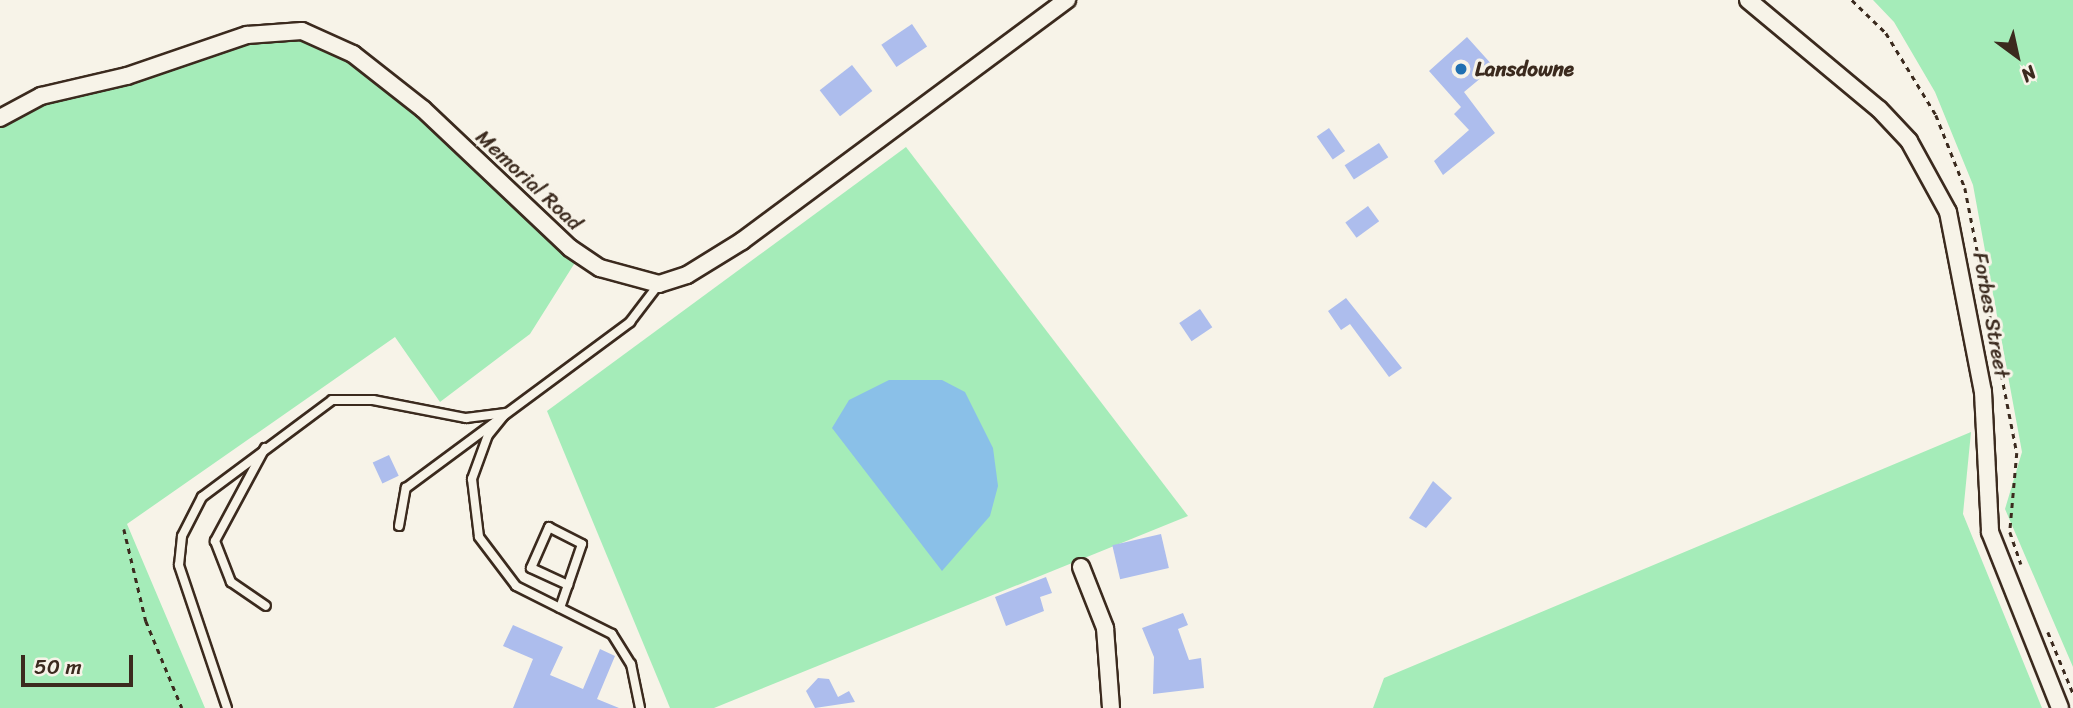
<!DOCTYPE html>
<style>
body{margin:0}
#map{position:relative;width:2073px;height:708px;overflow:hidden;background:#f7f3e8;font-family:Sriracha,sans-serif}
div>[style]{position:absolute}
.green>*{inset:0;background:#a5ecb9}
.water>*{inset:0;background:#8ac0e8}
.building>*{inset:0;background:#adbded;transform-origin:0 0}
.path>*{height:2.5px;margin-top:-1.25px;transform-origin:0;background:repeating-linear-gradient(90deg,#3b2a1e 0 5px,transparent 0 10px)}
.roads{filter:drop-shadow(2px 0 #3b2a1e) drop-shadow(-2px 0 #3b2a1e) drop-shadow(0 2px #3b2a1e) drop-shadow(0 -2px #3b2a1e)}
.lane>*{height:8px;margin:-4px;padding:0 4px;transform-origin:4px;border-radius:4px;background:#f7f3e8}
.street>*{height:16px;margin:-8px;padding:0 8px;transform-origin:8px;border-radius:8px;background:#f7f3e8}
.dots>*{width:19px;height:19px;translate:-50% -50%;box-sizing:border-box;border:4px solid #f7f3e8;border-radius:50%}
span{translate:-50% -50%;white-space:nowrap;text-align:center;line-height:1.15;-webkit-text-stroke:6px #f7f3e8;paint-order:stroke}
.poi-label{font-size:21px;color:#3b2a1e;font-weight:700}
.left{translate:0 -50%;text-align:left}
.street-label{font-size:21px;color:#3b2a1e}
.north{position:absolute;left:1982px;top:21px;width:70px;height:70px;-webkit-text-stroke:5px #f7f3e8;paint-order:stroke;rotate:147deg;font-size:19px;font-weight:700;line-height:28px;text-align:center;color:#3b2a1e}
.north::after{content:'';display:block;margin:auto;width:24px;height:32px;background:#3b2a1e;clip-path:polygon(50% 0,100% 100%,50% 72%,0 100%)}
.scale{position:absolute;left:21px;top:655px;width:112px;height:32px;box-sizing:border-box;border:4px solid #3b2a1e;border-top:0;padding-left:9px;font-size:21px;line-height:24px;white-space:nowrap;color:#3b2a1e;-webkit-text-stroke:5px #f7f3e8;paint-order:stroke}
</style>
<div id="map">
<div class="green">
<i style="clip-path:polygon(1873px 0,2073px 0,2073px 667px,2005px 509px,2022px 452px,1973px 185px,1935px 92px,1894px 22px)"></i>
<i style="clip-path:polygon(293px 35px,339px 52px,442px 134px,576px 261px,530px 334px,440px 402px,395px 337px,127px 524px,205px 708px,0 708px,0 124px,31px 106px,238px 43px)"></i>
<i style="clip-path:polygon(906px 147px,1188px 516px,714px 708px,670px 708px,547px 411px)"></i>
<i style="clip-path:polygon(1971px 432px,1963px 514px,2042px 708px,1373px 708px,1384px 678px)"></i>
</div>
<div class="water">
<i style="clip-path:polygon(889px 380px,942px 380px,965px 392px,993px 448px,998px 486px,990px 516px,942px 571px,832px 428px,849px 400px)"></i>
</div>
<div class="building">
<i style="left:912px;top:24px;width:27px;height:37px;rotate:56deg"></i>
<i style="clip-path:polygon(1467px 37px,1494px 67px,1464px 92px,1495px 133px,1443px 175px,1434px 161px,1469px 130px,1454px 114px,1461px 107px,1429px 71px)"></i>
<i style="left:852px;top:65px;width:33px;height:41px;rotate:52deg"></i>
<i style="left:1329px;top:128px;width:28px;height:15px;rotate:55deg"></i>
<i style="left:1379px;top:143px;width:17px;height:41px;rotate:57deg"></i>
<i style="left:1368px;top:206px;width:19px;height:28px;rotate:54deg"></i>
<i style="clip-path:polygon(1346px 298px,1402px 368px,1389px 377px,1350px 324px,1341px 330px,1328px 311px)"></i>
<i style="left:1200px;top:309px;width:22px;height:25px;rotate:56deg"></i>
<i style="left:389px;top:455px;width:23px;height:18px;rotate:65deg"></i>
<i style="clip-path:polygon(1433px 481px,1452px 498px,1426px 528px,1409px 518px)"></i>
<i style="left:1161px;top:534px;width:35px;height:50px;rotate:77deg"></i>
<i style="clip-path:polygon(1046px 577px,1052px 593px,1040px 597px,1044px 611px,1006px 626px,995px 597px)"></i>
<i style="clip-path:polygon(1183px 613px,1188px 625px,1178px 629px,1189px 660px,1201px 658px,1204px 688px,1153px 694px,1154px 657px,1142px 628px)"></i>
<i style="clip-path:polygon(513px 625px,563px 647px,550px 675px,583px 689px,600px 649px,615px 656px,597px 699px,619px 708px,513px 708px,533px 659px,503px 646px)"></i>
<i style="clip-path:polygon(818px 678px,829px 679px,838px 697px,849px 691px,855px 702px,815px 708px,806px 691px)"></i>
</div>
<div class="path">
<i style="left:1852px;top:0;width:47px;rotate:44.1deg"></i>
<i style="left:1886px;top:33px;width:96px;rotate:58.6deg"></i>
<i style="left:1936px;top:115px;width:79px;rotate:68.3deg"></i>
<i style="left:1965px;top:188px;width:270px;rotate:78.9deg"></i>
<i style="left:2017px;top:453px;width:79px;rotate:95.1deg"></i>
<i style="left:2010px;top:532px;width:34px;rotate:71deg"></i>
<i style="left:124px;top:529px;width:95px;rotate:76.6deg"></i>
<i style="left:146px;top:621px;width:94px;rotate:67.5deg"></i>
<i style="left:2048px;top:632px;width:66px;rotate:67.7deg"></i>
</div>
<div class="roads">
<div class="lane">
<i style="left:506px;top:413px;width:28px;rotate:129deg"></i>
<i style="left:488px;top:435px;width:47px;rotate:110deg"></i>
<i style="left:472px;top:479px;width:58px;rotate:83.1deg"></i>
<i style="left:479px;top:537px;width:61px;rotate:52.9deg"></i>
<i style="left:516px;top:586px;width:107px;rotate:26.6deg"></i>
<i style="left:612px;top:634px;width:36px;rotate:58deg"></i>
<i style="left:631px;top:664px;width:45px;rotate:78.4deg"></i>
<i style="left:265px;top:448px;width:106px;rotate:118.3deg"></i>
<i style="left:215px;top:541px;width:44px;rotate:68.7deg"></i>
<i style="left:231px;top:582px;width:42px;rotate:34.4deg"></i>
<i style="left:399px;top:526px;width:39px;rotate:-80deg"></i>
<i style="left:406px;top:488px;width:279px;rotate:-36.5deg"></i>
<i style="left:630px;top:322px;width:48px;rotate:-52.7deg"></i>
<i style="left:560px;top:608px;width:24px;rotate:-71deg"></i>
<i style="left:568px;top:585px;width:43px;rotate:-71.1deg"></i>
<i style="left:582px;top:544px;width:37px;rotate:-153deg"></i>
<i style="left:549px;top:527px;width:45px;rotate:113.7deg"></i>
<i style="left:531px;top:568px;width:41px;rotate:24.7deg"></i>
<i style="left:227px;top:708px;width:151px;rotate:-108.6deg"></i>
<i style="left:179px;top:565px;width:29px;rotate:-84deg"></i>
<i style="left:182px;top:536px;width:44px;rotate:-62.9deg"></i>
<i style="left:202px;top:497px;width:162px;rotate:-36.7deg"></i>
<i style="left:332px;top:400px;width:41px"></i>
<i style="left:373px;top:400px;width:95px;rotate:11deg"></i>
<i style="left:466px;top:418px;width:40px;rotate:-7.1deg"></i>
</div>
<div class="street">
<i style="left:1748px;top:0;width:170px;rotate:39.8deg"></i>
<i style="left:1879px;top:109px;width:44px;rotate:46.8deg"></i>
<i style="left:1909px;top:141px;width:81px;rotate:61.2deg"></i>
<i style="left:1948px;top:212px;width:183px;rotate:79deg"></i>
<i style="left:1983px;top:392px;width:140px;rotate:87.1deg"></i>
<i style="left:1990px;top:532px;width:189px;rotate:68.3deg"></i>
<i style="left:0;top:118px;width:47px;rotate:-28.2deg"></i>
<i style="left:41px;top:96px;width:88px;rotate:-13.1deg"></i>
<i style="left:127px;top:76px;width:127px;rotate:-18.9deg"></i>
<i style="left:247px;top:35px;width:55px;rotate:-4.2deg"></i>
<i style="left:302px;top:31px;width:56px;rotate:24.3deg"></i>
<i style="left:353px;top:54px;width:89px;rotate:38.2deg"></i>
<i style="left:423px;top:109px;width:202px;rotate:43.4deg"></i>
<i style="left:570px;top:248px;width:36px;rotate:34deg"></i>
<i style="left:600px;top:268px;width:61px;rotate:15.2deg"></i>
<i style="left:659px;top:284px;width:29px;rotate:-18deg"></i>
<i style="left:687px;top:275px;width:65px;rotate:-31.7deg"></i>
<i style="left:742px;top:241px;width:405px;rotate:-36.6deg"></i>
<i style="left:1081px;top:567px;width:66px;rotate:68.5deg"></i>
<i style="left:1105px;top:628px;width:80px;rotate:85.7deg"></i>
</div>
</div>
<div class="dots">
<i style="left:1461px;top:69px;background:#1f6fb2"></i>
</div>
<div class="poi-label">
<span class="left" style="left:1475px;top:69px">Lansdowne</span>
</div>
<div class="street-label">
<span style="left:529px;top:180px;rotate:43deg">Memorial Road</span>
<span style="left:1991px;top:315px;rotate:80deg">Forbes Street</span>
</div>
<div class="north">N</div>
<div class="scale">50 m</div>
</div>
